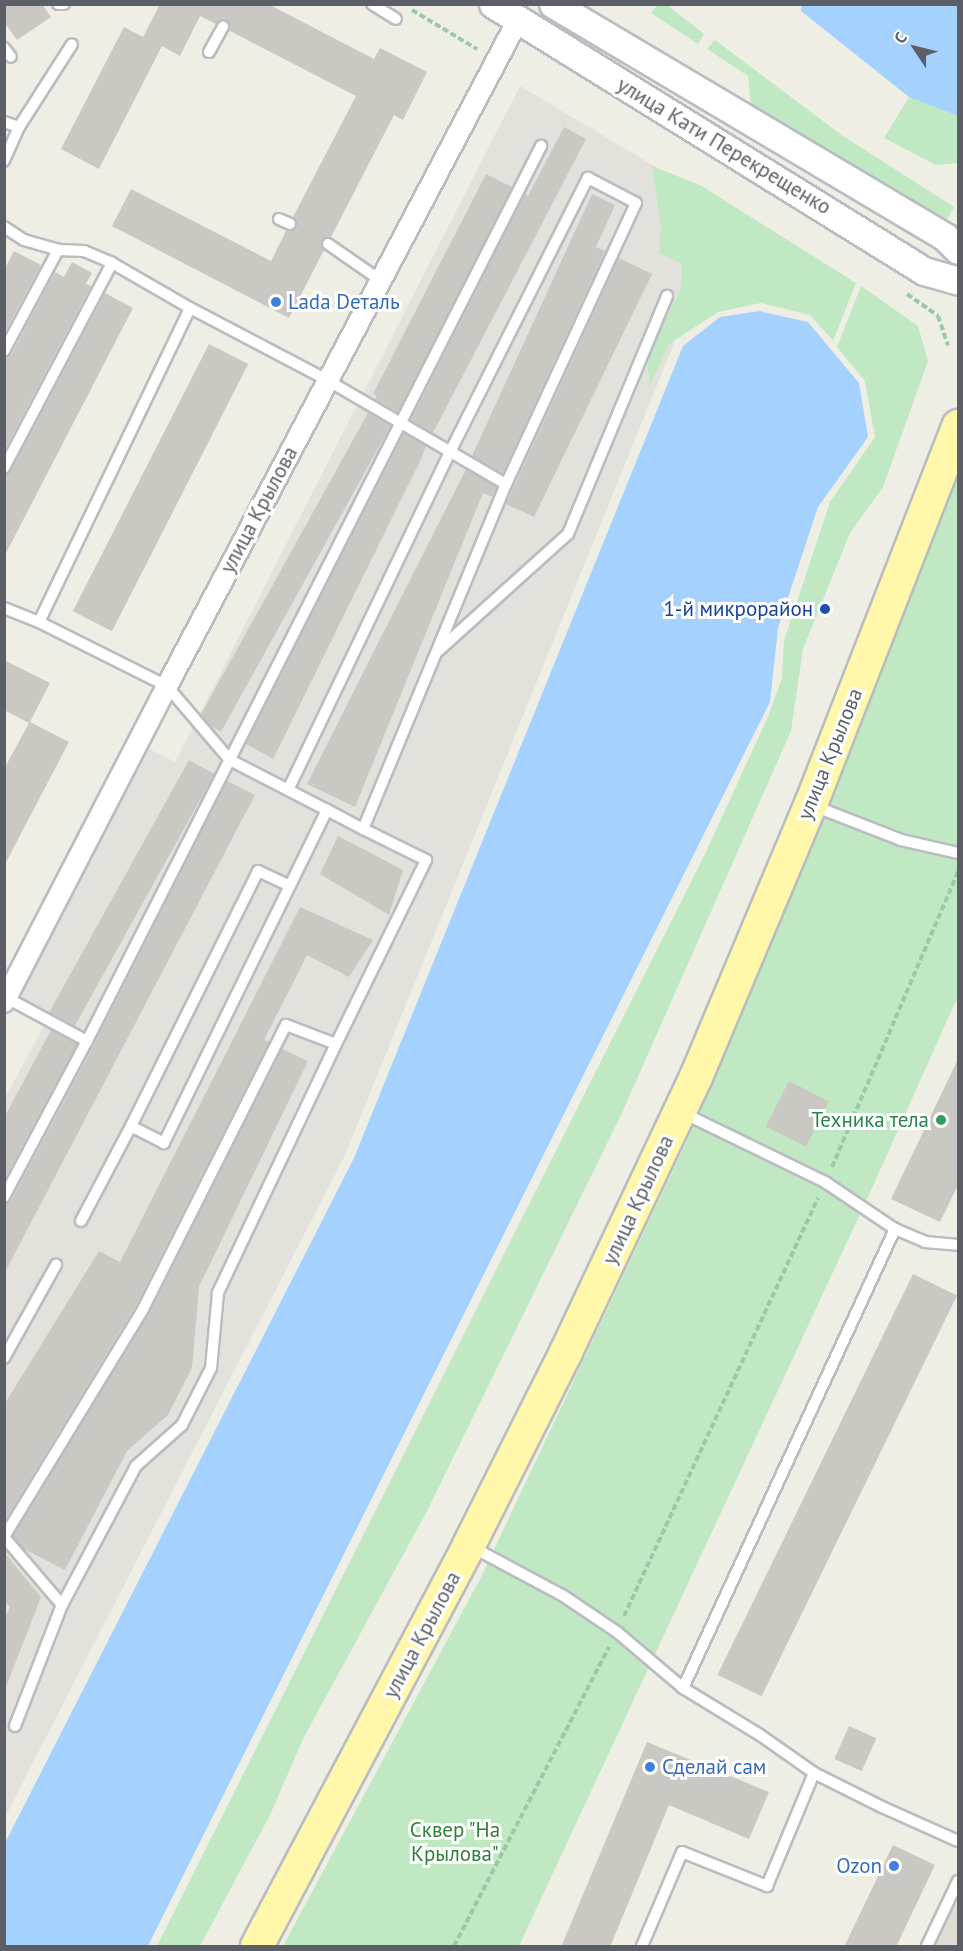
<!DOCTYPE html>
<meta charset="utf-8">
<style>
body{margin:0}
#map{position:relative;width:963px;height:1951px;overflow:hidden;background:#efeee4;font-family:"PT Sans",sans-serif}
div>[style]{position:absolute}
.industrial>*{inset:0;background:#e3e1dc}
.education>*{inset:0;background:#dfddd3}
.green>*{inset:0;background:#c0e8c3}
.water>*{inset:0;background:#a5d1ff}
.building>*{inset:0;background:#cac8c2;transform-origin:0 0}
.path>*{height:4px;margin-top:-2px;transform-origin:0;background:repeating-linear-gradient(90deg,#99c9ab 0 6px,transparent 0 9px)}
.roads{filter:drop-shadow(2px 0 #b9bcc1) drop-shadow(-2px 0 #b9bcc1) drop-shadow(0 2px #b9bcc1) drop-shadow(0 -2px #b9bcc1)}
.lane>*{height:10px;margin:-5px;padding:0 5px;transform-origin:5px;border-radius:5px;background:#fff}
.street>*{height:20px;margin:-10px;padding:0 10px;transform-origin:10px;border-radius:10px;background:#fff}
.secondary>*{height:27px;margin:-13.5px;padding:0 13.5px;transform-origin:13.5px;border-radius:13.5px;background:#fff}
.primary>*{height:32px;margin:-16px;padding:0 16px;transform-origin:16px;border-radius:16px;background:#fff8aa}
.dots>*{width:16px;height:16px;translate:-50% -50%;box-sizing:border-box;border:3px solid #fff;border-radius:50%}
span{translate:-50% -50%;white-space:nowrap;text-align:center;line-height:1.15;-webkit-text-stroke:6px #fff;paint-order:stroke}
.street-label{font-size:21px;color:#5c6066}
.shop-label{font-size:21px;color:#366cbe}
.left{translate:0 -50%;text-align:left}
.right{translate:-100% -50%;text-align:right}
.transit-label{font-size:21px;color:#164399}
.leisure-label{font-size:21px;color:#27864d}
.park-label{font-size:21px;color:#30813a}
.frame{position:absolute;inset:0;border:6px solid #5c6066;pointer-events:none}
.north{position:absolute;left:885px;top:18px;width:60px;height:60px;-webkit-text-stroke:4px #fff;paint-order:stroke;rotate:305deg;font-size:16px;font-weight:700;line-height:24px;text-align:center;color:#5c6066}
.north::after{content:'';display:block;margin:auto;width:21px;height:27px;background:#5c6066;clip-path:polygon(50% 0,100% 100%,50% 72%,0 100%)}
</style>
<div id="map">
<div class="industrial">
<i style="clip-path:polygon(520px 86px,728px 210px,345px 1155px,5px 1817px,5px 1098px,45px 1024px,12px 1007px,145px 747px,175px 762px)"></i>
</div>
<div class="education">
<i style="clip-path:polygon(956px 1903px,958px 1905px,958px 1946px,927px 1946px,944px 1909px)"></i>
</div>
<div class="green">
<i style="clip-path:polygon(657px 5px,667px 5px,704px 34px,698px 44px,651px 13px)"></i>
<i style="clip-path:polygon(715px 40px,843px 136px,954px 207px,944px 224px,751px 106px,748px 76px,707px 49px)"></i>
<i style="clip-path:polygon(909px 97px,958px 116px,958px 163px,936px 165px,884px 138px)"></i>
<i style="clip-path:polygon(652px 166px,700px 185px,856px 283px,833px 341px,810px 315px,761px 303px,718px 312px,669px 344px,650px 386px,647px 359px,681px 288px,682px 264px,659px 253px,661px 226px)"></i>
<i style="clip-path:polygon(861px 286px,918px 326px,928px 361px,883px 487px,850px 533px,803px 649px,791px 731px,621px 1115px,427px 1511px,304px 1737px,270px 1815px,200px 1946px,157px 1946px,705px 854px,767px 719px,782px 678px,784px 641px,830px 502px,875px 437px,865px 381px,837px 347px)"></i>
<i style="clip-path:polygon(958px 473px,958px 996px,868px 1197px,519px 1946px,283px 1946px,480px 1579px,687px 1141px,833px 792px)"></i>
</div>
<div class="water">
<i style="clip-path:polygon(802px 4px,958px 5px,958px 116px,909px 97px,801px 11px)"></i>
<i style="clip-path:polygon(759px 311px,808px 322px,859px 383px,868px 437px,818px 507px,778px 628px,770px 702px,148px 1946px,5px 1946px,5px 1843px,354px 1158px,683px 346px,720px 317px)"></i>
</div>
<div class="building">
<i style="clip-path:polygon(4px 4px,42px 4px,51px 17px,17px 40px,4px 22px)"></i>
<i style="clip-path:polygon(160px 4px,268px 4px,374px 59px,380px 48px,427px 72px,403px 120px,394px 115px,331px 237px,322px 240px,321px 247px,324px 250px,289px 318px,112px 226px,131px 189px,271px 261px,286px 231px,297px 228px,297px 223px,293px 217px,356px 96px,230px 31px,230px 24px,226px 20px,220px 20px,216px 24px,200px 16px,180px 56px,162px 46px,99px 169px,61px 149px,124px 27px,143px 37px)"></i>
<i style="clip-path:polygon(564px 127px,586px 139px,433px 433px,411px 420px,525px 194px,528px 196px)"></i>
<i style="clip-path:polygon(486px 174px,512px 187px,398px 412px,375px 399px,377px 396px,373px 394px)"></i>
<i style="clip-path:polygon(592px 194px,615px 205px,596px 247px,605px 251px,503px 473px,472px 456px)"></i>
<i style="clip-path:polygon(14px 251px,41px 265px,4px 334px,4px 270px)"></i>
<i style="clip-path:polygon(619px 258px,652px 274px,534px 517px,506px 504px)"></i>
<i style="clip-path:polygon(72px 262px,92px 273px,86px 284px,91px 286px,4px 451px,4px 358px,11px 355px,55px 272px,64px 277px)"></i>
<i style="clip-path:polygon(105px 293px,133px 308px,4px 557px,4px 475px,11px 471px)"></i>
<i style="left:209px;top:344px;width:44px;height:300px;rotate:27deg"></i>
<i style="left:368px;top:413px;width:26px;height:350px;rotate:29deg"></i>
<i style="clip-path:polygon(404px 433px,426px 446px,421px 459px,273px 759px,246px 744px)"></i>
<i style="clip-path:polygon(466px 469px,497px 487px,492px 497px,483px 493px,355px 807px,307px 784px)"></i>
<i style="clip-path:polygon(4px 660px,50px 683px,30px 722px,69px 742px,4px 866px,4px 769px,29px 723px,4px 710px)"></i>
<i style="left:189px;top:760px;width:29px;height:288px;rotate:29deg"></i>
<i style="clip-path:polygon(227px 781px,255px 795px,4px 1274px,4px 1204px,11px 1201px,94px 1045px)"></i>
<i style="clip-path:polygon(338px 836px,403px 870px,389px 915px,320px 874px)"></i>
<i style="clip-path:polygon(300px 907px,373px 940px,349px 977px,307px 955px,264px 1040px,269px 1042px,136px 1305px,4px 1522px,4px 1405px,99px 1251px,120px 1262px)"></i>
<i style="clip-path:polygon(51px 1030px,77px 1044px,4px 1180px,4px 1118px)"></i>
<i style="clip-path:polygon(282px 1049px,308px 1061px,199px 1287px,192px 1368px,168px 1415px,127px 1451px,65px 1570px,24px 1549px,13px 1536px,150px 1312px)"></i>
<i style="clip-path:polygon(958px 1059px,958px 1185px,940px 1222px,891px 1199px)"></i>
<i style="left:789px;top:1081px;width:45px;height:51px;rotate:27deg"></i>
<i style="left:913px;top:1274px;width:49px;height:446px;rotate:26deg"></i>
<i style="clip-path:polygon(4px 1552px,41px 1597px,6px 1687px,4px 1620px,10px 1607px,4px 1601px)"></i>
<i style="left:849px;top:1726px;width:30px;height:36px;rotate:24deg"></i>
<i style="clip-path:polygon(647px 1742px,769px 1792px,749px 1839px,669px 1805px,610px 1947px,561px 1947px)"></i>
<i style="clip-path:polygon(893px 1845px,935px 1865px,896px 1947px,844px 1947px)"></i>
</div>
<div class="path">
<i style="left:412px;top:10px;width:76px;rotate:31deg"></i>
<i style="left:907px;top:294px;width:38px;rotate:35deg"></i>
<i style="left:938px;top:316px;width:31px;rotate:71deg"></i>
<i style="left:832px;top:1167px;width:321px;rotate:-66.9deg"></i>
<i style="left:624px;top:1616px;width:461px;rotate:-65.1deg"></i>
<i style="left:454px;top:1946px;width:337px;rotate:-62.6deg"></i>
</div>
<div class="roads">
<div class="lane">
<i style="left:58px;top:4px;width:6px"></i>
<i style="left:372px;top:4px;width:28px;rotate:32deg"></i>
<i style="left:4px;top:48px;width:11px;rotate:52deg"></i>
<i style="left:209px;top:52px;width:29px;rotate:-61deg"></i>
<i style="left:4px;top:122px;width:16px;rotate:18deg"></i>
<i style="left:19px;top:127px;width:37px;rotate:114deg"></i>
<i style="left:19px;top:127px;width:98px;rotate:-57.4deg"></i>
<i style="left:279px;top:219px;width:12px;rotate:24deg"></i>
<i style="left:4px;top:227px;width:24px;rotate:33deg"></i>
<i style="left:24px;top:240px;width:35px;rotate:16deg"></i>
<i style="left:58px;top:250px;width:26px;rotate:2deg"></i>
<i style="left:84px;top:251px;width:30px;rotate:23deg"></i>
<i style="left:112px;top:263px;width:90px;rotate:30deg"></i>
<i style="left:190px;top:308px;width:155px;rotate:27.7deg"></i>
<i style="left:327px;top:380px;width:207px;rotate:30.2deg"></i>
<i style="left:506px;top:484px;width:373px;rotate:112.5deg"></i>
<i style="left:363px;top:829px;width:41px;rotate:-152.2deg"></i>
<i style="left:328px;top:244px;width:63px;rotate:34.7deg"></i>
<i style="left:4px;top:351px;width:115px;rotate:-61.9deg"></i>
<i style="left:4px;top:468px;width:232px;rotate:-62.2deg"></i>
<i style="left:4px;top:608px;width:38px;rotate:22deg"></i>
<i style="left:39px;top:622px;width:143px;rotate:26.6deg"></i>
<i style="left:167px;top:686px;width:97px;rotate:49.6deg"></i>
<i style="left:230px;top:760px;width:109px;rotate:27.3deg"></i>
<i style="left:327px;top:810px;width:371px;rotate:116.1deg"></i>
<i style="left:164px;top:1143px;width:37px;rotate:-153deg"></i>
<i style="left:131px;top:1126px;width:285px;rotate:-63.5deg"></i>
<i style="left:258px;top:871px;width:35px;rotate:25deg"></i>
<i style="left:39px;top:622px;width:348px;rotate:-64.3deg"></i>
<i style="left:438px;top:651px;width:175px;rotate:-42deg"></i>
<i style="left:568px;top:534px;width:258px;rotate:-67.4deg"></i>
<i style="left:288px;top:790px;width:375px;rotate:-64.4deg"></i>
<i style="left:450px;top:452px;width:307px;rotate:-63.3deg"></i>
<i style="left:588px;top:178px;width:54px;rotate:27.5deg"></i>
<i style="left:636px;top:203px;width:310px;rotate:114.8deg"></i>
<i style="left:814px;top:806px;width:93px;rotate:21.3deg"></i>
<i style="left:901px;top:840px;width:58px;rotate:12.8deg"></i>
<i style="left:7px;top:998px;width:91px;rotate:28.3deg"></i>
<i style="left:336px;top:1044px;width:276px;rotate:115.4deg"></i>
<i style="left:218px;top:1293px;width:75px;rotate:95.3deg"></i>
<i style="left:211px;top:1368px;width:64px;rotate:117deg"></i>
<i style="left:182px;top:1425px;width:62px;rotate:138.3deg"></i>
<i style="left:136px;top:1466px;width:157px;rotate:118deg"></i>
<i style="left:62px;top:1605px;width:89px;rotate:-130.5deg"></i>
<i style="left:4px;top:1537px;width:267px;rotate:-58.6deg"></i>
<i style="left:143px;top:1309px;width:318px;rotate:-63.3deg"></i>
<i style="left:286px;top:1025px;width:53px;rotate:20.8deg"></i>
<i style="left:336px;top:1044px;width:205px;rotate:-63.9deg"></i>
<i style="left:426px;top:860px;width:70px;rotate:-153.8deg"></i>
<i style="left:683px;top:1113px;width:158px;rotate:25.9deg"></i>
<i style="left:825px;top:1182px;width:84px;rotate:33.9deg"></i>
<i style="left:895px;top:1229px;width:33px;rotate:23deg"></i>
<i style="left:925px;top:1242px;width:33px;rotate:5deg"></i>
<i style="left:4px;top:1197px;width:177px;rotate:-62deg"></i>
<i style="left:87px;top:1041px;width:1004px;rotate:-63.1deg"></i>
<i style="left:81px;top:1221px;width:107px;rotate:-62.2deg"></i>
<i style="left:4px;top:1358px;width:107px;rotate:-60.8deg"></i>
<i style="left:472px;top:1547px;width:102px;rotate:28.1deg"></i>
<i style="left:562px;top:1595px;width:66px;rotate:33.9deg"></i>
<i style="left:617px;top:1632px;width:87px;rotate:40.3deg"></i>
<i style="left:683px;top:1688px;width:90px;rotate:31.4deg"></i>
<i style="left:760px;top:1735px;width:66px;rotate:35.1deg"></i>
<i style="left:814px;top:1773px;width:76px;rotate:26.6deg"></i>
<i style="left:882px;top:1807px;width:83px;rotate:24.1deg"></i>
<i style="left:683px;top:1688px;width:506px;rotate:-65.21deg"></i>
<i style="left:15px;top:1726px;width:130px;rotate:-68.8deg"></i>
<i style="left:642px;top:1946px;width:102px;rotate:-66.9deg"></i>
<i style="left:682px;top:1852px;width:92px;rotate:21.8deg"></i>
<i style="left:767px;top:1886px;width:122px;rotate:-67.4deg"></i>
<i style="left:927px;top:1946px;width:72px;rotate:-64.5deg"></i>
</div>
<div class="street">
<i style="left:4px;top:1002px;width:356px;rotate:-62.7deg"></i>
<i style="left:167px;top:686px;width:753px;rotate:-62.21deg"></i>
</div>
<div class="secondary">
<i style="left:493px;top:4px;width:507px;rotate:31.78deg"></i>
<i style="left:924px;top:271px;width:35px;rotate:16deg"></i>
<i style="left:553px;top:4px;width:456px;rotate:30.7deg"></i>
<i style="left:945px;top:237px;width:18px;rotate:45deg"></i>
</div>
<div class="primary">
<i style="left:257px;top:1946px;width:454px;rotate:-62.1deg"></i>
<i style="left:469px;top:1545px;width:216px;rotate:-63.3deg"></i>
<i style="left:566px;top:1352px;width:304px;rotate:-64.7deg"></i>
<i style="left:696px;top:1077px;width:296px;rotate:-67.2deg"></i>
<i style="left:811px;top:804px;width:406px;rotate:-68.7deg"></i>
</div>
</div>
<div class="dots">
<i style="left:276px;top:302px;background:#3f7fe0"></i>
<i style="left:825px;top:609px;background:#1a4fb4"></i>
<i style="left:941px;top:1120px;background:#2e9e5b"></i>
<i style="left:650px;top:1767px;background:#3f7fe0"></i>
<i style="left:894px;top:1866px;background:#3f7fe0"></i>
</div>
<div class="street-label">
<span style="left:724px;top:146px;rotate:31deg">улица Кати Перекрещенко</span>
<span style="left:259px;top:510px;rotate:-62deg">улица Крылова</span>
<span style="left:830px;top:754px;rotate:-68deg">улица Крылова</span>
<span style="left:638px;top:1200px;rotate:-65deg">улица Крылова</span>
<span style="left:422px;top:1635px;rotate:-62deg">улица Крылова</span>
</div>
<div class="shop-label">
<span class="left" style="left:288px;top:302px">Lada Dеталь</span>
<span class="left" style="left:662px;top:1767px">Сделай сам</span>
<span class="right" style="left:882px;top:1866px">Ozon</span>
</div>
<div class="transit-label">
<span class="right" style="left:813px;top:609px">1-й микрорайон</span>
</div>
<div class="leisure-label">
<span class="right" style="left:929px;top:1120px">Техника тела</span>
</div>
<div class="park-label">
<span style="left:455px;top:1842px">Сквер "На<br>Крылова"</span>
</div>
<div class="frame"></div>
<div class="north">С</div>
</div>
